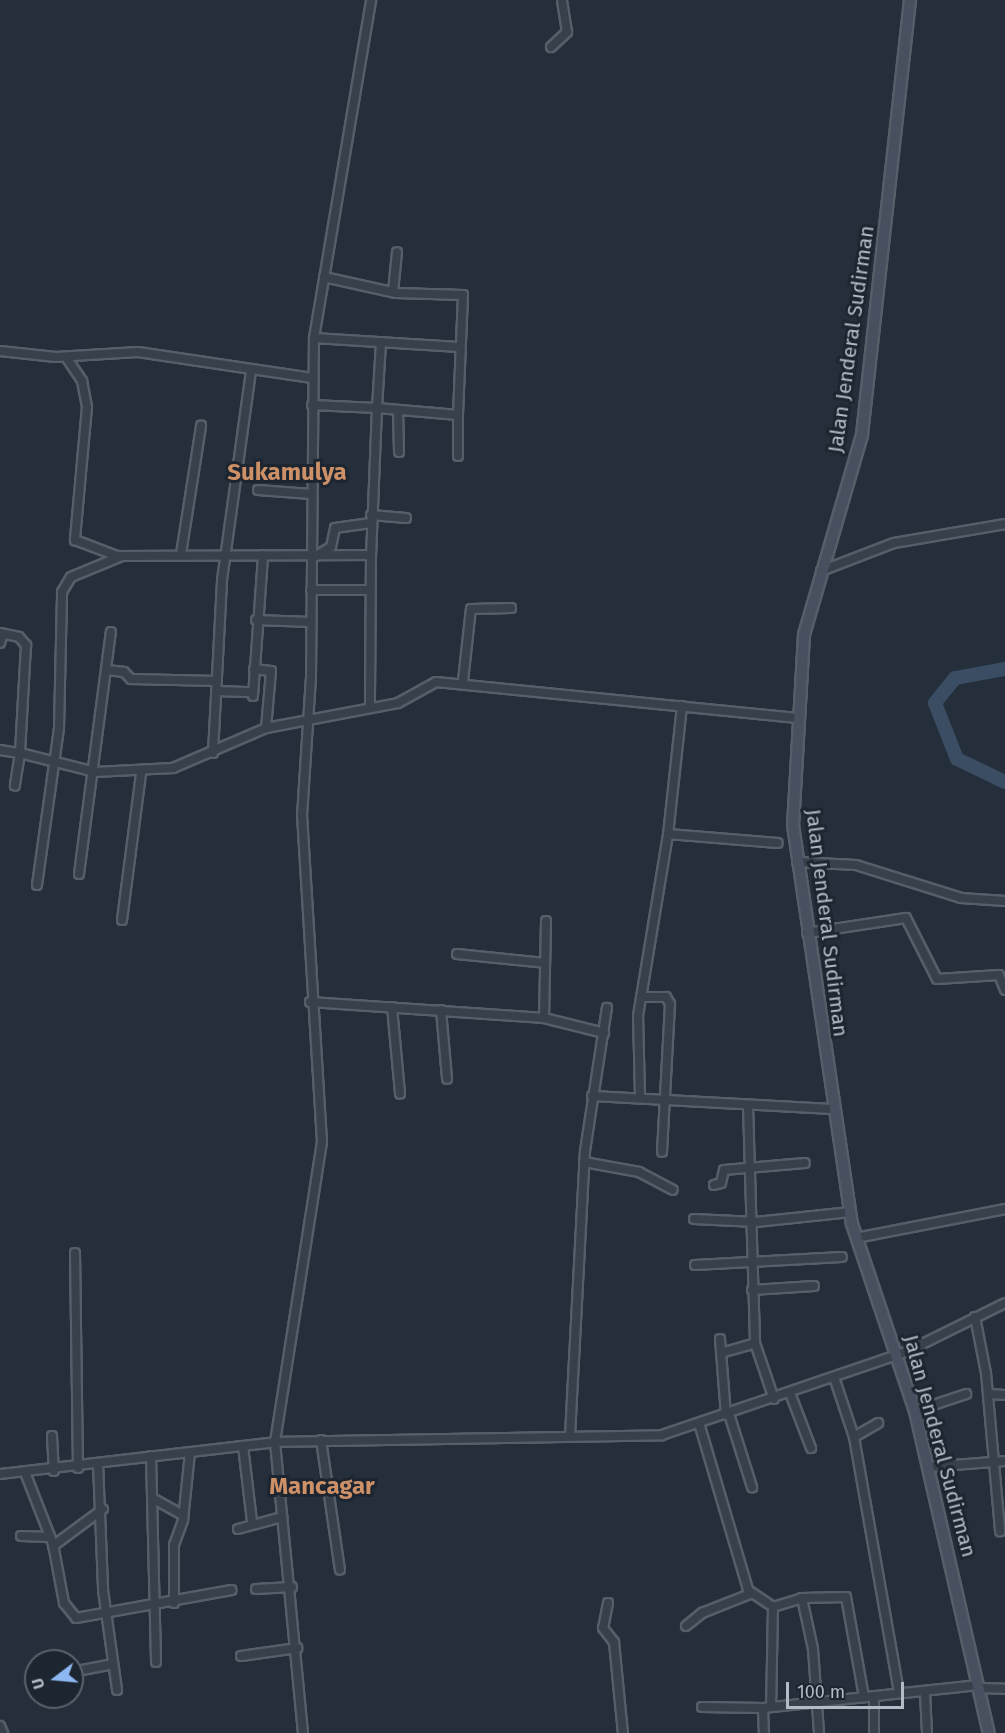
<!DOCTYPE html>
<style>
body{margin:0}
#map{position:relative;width:1005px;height:1733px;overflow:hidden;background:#242f3b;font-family:"Fira Sans",sans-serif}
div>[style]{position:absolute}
.river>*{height:14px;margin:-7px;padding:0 7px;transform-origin:7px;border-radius:7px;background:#3a4d63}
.roads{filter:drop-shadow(2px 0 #565e69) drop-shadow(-2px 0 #565e69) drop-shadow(0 2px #565e69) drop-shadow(0 -2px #565e69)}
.minor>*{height:8px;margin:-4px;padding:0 4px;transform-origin:4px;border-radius:4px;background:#38414b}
.secondary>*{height:10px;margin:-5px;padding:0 5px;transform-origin:5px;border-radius:5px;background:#46505e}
span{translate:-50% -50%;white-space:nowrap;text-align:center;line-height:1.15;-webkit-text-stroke:6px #1d2630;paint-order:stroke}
.street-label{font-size:21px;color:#b3bbc6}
.quarter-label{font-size:24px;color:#ce9067;font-weight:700}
.north{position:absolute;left:24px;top:1649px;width:60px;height:60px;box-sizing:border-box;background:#1d2630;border:2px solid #59626c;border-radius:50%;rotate:254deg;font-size:16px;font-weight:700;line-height:24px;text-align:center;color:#b3bbc6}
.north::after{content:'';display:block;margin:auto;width:21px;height:27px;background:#8db8f1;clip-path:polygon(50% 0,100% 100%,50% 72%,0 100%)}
.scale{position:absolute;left:786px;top:1682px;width:118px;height:27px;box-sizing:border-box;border:3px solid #b3bbc6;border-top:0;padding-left:8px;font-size:18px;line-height:21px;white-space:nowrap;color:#b3bbc6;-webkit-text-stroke:4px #1d2630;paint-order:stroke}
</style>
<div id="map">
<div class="river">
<i style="left:1005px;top:669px;width:51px;rotate:169.8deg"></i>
<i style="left:955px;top:678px;width:32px;rotate:129deg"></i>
<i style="left:935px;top:703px;width:60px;rotate:68.6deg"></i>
<i style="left:957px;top:759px;width:53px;rotate:25.6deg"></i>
</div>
<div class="roads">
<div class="minor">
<i style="left:551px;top:47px;width:22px;rotate:-43deg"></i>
<i style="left:567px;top:32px;width:32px;rotate:-99deg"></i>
<i style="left:324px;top:277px;width:74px;rotate:12.5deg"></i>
<i style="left:396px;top:293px;width:67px;rotate:1.7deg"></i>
<i style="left:463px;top:295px;width:120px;rotate:92.4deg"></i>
<i style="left:458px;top:415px;width:81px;rotate:-175.1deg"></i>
<i style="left:377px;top:408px;width:66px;rotate:-86.5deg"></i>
<i style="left:393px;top:292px;width:40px;rotate:-84.3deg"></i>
<i style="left:314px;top:338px;width:145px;rotate:3.6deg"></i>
<i style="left:0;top:351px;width:56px;rotate:6.1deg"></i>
<i style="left:56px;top:357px;width:82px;rotate:-3.5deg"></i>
<i style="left:138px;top:352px;width:176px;rotate:8.5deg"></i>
<i style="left:66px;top:357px;width:29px;rotate:56deg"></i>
<i style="left:82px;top:381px;width:26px;rotate:79deg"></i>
<i style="left:87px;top:407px;width:134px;rotate:95.2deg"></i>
<i style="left:75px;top:540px;width:45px;rotate:20.9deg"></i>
<i style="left:312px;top:405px;width:65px;rotate:2.6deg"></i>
<i style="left:377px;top:408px;width:147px;rotate:92.3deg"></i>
<i style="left:398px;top:410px;width:42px;rotate:88.6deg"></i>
<i style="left:458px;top:415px;width:41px;rotate:90deg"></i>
<i style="left:258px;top:490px;width:53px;rotate:4.3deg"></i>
<i style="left:371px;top:515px;width:35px;rotate:5deg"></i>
<i style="left:181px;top:554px;width:130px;rotate:-81.1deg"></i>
<i style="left:316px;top:556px;width:17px;rotate:-31deg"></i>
<i style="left:331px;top:547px;width:19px;rotate:-78deg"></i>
<i style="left:335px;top:528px;width:36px;rotate:-8deg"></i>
<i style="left:821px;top:571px;width:78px;rotate:-21deg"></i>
<i style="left:894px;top:543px;width:113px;rotate:-9.7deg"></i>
<i style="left:311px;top:590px;width:58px"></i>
<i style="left:256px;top:620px;width:55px;rotate:2.1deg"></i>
<i style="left:0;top:633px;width:19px;rotate:12deg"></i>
<i style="left:19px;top:637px;width:11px;rotate:49deg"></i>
<i style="left:26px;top:645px;width:108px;rotate:93.2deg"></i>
<i style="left:20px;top:753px;width:77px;rotate:14.2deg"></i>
<i style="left:95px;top:772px;width:78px;rotate:-2.9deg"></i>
<i style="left:173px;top:768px;width:101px;rotate:-23.3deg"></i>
<i style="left:266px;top:728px;width:134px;rotate:-10.7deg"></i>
<i style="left:398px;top:703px;width:43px;rotate:-28.9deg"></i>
<i style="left:436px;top:682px;width:363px;rotate:5.7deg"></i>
<i style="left:0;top:643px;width:9px;rotate:-72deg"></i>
<i style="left:254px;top:669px;width:17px;rotate:7deg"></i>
<i style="left:271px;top:671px;width:57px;rotate:95deg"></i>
<i style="left:107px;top:670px;width:17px;rotate:7deg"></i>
<i style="left:124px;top:672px;width:10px;rotate:45deg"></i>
<i style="left:131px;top:679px;width:86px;rotate:1.3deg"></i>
<i style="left:463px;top:681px;width:72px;rotate:-83.7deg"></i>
<i style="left:471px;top:609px;width:40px;rotate:-1.4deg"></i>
<i style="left:217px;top:691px;width:36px;rotate:2deg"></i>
<i style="left:253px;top:696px;width:141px;rotate:-85.9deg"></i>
<i style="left:682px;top:706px;width:129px;rotate:96.2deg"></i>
<i style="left:668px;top:834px;width:110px;rotate:4.7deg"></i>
<i style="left:0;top:750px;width:20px;rotate:9deg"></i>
<i style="left:20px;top:753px;width:33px;rotate:99deg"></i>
<i style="left:213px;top:753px;width:173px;rotate:-87deg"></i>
<i style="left:222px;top:580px;width:212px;rotate:-82.1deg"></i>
<i style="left:797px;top:862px;width:59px;rotate:2.9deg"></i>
<i style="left:856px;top:865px;width:110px;rotate:17.4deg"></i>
<i style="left:961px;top:898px;width:44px;rotate:3.9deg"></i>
<i style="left:79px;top:874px;width:244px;rotate:-82.5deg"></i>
<i style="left:37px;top:885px;width:159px;rotate:-82deg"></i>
<i style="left:59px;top:728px;width:136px;rotate:-88.7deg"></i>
<i style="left:62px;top:592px;width:17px;rotate:-59deg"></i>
<i style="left:71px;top:577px;width:55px;rotate:-22.4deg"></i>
<i style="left:122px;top:556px;width:249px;rotate:-0.2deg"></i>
<i style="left:371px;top:555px;width:150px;rotate:90.4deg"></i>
<i style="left:122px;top:920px;width:148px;rotate:-82.6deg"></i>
<i style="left:807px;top:933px;width:100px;rotate:-8.6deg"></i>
<i style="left:906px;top:918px;width:68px;rotate:63.1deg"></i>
<i style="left:937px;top:979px;width:62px;rotate:-3.7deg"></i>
<i style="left:999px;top:975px;width:16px;rotate:68deg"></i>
<i style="left:457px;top:954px;width:88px;rotate:5.8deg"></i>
<i style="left:641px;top:997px;width:25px"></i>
<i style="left:666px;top:997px;width:8px;rotate:60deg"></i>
<i style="left:670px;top:1004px;width:148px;rotate:93.1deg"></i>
<i style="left:310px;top:1002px;width:235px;rotate:3.9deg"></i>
<i style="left:544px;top:1018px;width:62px;rotate:14deg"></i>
<i style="left:392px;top:1007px;width:87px;rotate:84.7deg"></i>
<i style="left:441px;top:1010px;width:69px;rotate:85deg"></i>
<i style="left:544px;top:1018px;width:97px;rotate:-88.8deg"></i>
<i style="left:592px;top:1096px;width:241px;rotate:3.1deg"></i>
<i style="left:640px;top:1096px;width:80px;rotate:-91.4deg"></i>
<i style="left:638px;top:1016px;width:184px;rotate:-80.6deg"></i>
<i style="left:748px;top:1105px;width:238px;rotate:88.3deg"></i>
<i style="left:755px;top:1343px;width:59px;rotate:71.3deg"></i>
<i style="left:584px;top:1162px;width:56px;rotate:10.3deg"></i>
<i style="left:639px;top:1172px;width:38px;rotate:28deg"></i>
<i style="left:714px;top:1185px;width:7px;rotate:-16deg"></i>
<i style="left:721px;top:1183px;width:13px;rotate:-77deg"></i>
<i style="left:724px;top:1170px;width:81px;rotate:-4.9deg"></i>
<i style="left:694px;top:1219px;width:62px;rotate:2.8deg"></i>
<i style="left:756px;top:1222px;width:95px;rotate:-6.1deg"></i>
<i style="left:856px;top:1238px;width:152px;rotate:-11deg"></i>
<i style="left:75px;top:1253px;width:215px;rotate:89.2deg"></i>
<i style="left:695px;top:1265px;width:147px;rotate:-3.1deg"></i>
<i style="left:752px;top:1290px;width:62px;rotate:-3.7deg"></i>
<i style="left:975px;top:1317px;width:57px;rotate:78.9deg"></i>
<i style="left:986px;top:1373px;width:159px;rotate:84.9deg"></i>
<i style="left:720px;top:1339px;width:76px;rotate:85.5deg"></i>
<i style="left:721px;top:1353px;width:35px;rotate:-16deg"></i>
<i style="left:834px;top:1377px;width:63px;rotate:71.6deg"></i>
<i style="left:854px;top:1437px;width:260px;rotate:80deg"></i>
<i style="left:790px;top:1393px;width:59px;rotate:69.1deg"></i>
<i style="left:988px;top:1394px;width:17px;rotate:3deg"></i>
<i style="left:915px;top:1411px;width:54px;rotate:-18.4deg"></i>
<i style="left:729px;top:1414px;width:77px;rotate:72.5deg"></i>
<i style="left:699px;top:1423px;width:174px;rotate:73.6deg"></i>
<i style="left:748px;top:1590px;width:30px;rotate:34deg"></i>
<i style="left:773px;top:1607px;width:100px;rotate:91.1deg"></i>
<i style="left:52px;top:1436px;width:35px;rotate:87deg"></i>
<i style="left:570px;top:1436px;width:285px;rotate:-87deg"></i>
<i style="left:585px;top:1151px;width:145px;rotate:-81.3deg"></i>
<i style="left:854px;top:1437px;width:28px;rotate:-30deg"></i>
<i style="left:321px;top:1440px;width:131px;rotate:81.7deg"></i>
<i style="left:243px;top:1446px;width:77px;rotate:83.2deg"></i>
<i style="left:151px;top:1456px;width:206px;rotate:88.6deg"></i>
<i style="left:98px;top:1463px;width:127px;rotate:87.7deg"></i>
<i style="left:103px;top:1590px;width:101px;rotate:82deg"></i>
<i style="left:929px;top:1467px;width:76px;rotate:-4.5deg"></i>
<i style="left:0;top:1474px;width:277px;rotate:-6.6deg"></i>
<i style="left:275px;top:1442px;width:387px;rotate:-1deg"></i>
<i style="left:662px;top:1435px;width:258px;rotate:-18.8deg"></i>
<i style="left:906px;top:1352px;width:110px;rotate:-26.3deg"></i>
<i style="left:26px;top:1475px;width:74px;rotate:68.6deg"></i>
<i style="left:53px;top:1544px;width:60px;rotate:79.4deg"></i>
<i style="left:64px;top:1603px;width:19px;rotate:51deg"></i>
<i style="left:76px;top:1618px;width:158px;rotate:-10.2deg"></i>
<i style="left:152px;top:1498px;width:33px;rotate:29deg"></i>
<i style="left:238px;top:1529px;width:46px;rotate:-15.3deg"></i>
<i style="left:21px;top:1536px;width:29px;rotate:2deg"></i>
<i style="left:53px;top:1546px;width:62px;rotate:-36.5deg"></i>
<i style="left:256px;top:1589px;width:36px;rotate:-3deg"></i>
<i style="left:802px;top:1598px;width:52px;rotate:77.8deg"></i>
<i style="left:813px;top:1649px;width:84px;rotate:85.9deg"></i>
<i style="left:174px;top:1603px;width:58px;rotate:-90deg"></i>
<i style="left:174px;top:1545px;width:27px;rotate:-70deg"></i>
<i style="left:183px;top:1520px;width:68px;rotate:-84.1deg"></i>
<i style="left:608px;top:1603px;width:25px;rotate:101deg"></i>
<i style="left:603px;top:1628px;width:18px;rotate:52deg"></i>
<i style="left:614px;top:1642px;width:91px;rotate:84.4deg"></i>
<i style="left:773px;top:1607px;width:30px;rotate:-17deg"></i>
<i style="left:802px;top:1598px;width:44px;rotate:-1.3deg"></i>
<i style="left:846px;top:1597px;width:102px;rotate:79.8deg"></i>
<i style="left:686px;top:1626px;width:21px;rotate:-39deg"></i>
<i style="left:702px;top:1613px;width:52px;rotate:-21.6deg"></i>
<i style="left:241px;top:1656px;width:57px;rotate:-8.1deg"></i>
<i style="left:72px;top:1672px;width:42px;rotate:-11deg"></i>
<i style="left:980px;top:1688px;width:25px;rotate:2deg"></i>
<i style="left:925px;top:1693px;width:40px;rotate:87.1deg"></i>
<i style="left:702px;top:1707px;width:61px;rotate:0.9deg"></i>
<i style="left:763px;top:1708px;width:217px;rotate:-6.1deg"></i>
<i style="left:763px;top:1708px;width:25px;rotate:88deg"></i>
<i style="left:0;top:1726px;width:8px;rotate:67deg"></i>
<i style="left:303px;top:1733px;width:292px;rotate:-95.5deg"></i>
<i style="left:275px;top:1442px;width:304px;rotate:-81.1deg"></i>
<i style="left:322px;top:1142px;width:327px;rotate:-93.5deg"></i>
<i style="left:302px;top:816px;width:138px;rotate:-86.3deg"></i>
<i style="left:311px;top:678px;width:340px;rotate:-89.5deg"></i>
<i style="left:314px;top:338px;width:343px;rotate:-80.4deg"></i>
<i style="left:874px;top:1733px;width:37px;rotate:-90deg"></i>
</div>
<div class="secondary">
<i style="left:910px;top:0;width:438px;rotate:96.3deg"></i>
<i style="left:862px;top:435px;width:208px;rotate:106.2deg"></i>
<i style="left:804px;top:635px;width:190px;rotate:93.3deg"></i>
<i style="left:793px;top:825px;width:403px;rotate:81.6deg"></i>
<i style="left:852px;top:1224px;width:197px;rotate:71.4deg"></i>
<i style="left:915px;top:1411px;width:330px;rotate:77.1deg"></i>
</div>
</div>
<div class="street-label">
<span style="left:851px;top:339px;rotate:-82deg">Jalan Jenderal Sudirman</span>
<span style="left:827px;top:923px;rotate:83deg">Jalan Jenderal Sudirman</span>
<span style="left:940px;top:1446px;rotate:75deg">Jalan Jenderal Sudirman</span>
</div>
<div class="quarter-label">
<span style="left:287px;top:473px">Sukamulya</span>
<span style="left:322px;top:1487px">Mancagar</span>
</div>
<div class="north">U</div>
<div class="scale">100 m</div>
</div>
